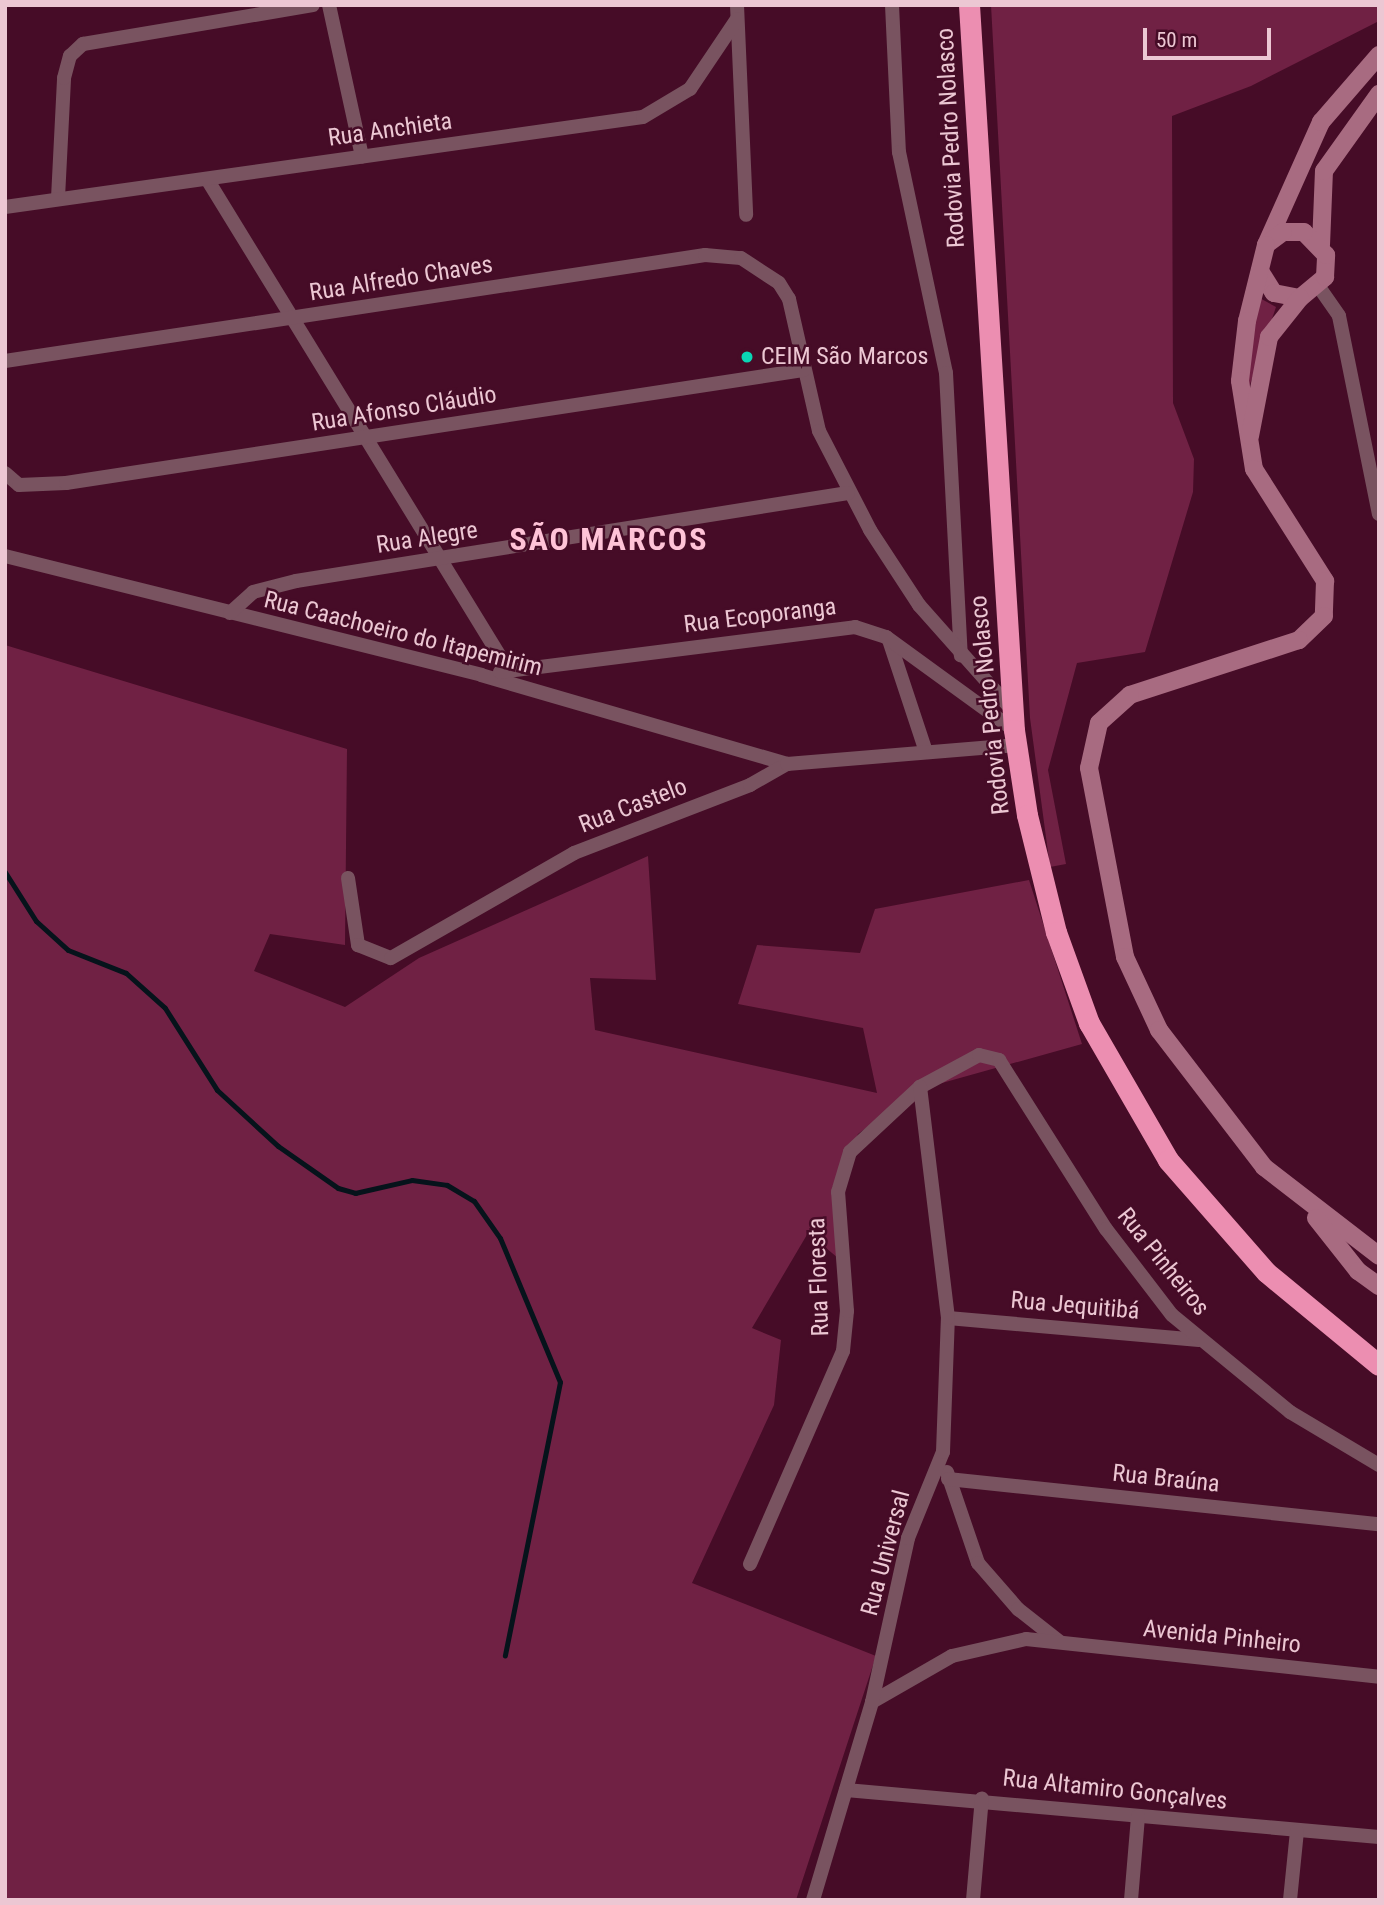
<!DOCTYPE html>
<meta charset="utf-8">
<style>
body{margin:0}
#map{position:relative;width:1384px;height:1905px;overflow:hidden;background:#460c27;font-family:"Roboto Condensed",sans-serif}
div>[style]{position:absolute}
.green>*{inset:0;background:#702144}
.stream>*{height:5px;margin:-2.5px;padding:0 2.5px;transform-origin:2.5px;border-radius:2.5px;background:#06131b}
.street>*{height:14px;margin:-7px;padding:0 7px;transform-origin:7px;border-radius:7px;background:#795360}
.secondary>*{height:18px;margin:-9px;padding:0 9px;transform-origin:9px;border-radius:9px;background:#a86b81}
.highway>*{height:21px;margin:-10.5px;padding:0 10.5px;transform-origin:10.5px;border-radius:10.5px;background:#ec8eb1}
.dots>*{width:19px;height:19px;translate:-50% -50%;box-sizing:border-box;border:4px solid #460c27;border-radius:50%}
span{translate:-50% -50%;white-space:nowrap;text-align:center;line-height:1.15;-webkit-text-stroke:5px #460c27;paint-order:stroke}
.street-label{font-size:24px;color:#ecc7d3}
.poi-label{font-size:24px;color:#ecc7d3}
.left{translate:0 -50%;text-align:left}
.district-label{font-size:32px;color:#ffc3d7;font-weight:700;letter-spacing:2px}
.frame{position:absolute;inset:0;border:7px solid #ecc7d3;pointer-events:none}
.scale{position:absolute;left:1143px;top:28px;width:128px;height:32px;box-sizing:border-box;border:4px solid #ecc7d3;border-top:0;padding-left:9px;font-size:21px;line-height:24px;white-space:nowrap;color:#ecc7d3;-webkit-text-stroke:5px #460c27;paint-order:stroke}
</style>
<div id="map">
<div class="green">
<i style="clip-path:polygon(991px 5px,1379px 5px,1379px 21px,1251px 86px,1172px 116px,1173px 403px,1194px 459px,1193px 492px,1145px 652px,1077px 663px,1048px 770px,1066px 864px,1050px 867px,1030px 718px)"></i>
<i style="clip-path:polygon(1256px 296px,1276px 307px,1244px 402px)"></i>
<i style="clip-path:polygon(5px 645px,347px 749px,345px 945px,270px 934px,254px 971px,345px 1007px,419px 958px,648px 856px,656px 980px,590px 978px,595px 1030px,877px 1093px,863px 1028px,738px 1004px,757px 945px,860px 953px,875px 909px,1029px 880px,1082px 1044px,917px 1090px,858px 1134px,832px 1188px,850px 1268px,808px 1233px,752px 1328px,781px 1340px,774px 1405px,692px 1583px,876px 1656px,796px 1900px,5px 1900px)"></i>
</div>
<div class="stream">
<i style="left:5px;top:872px;width:58px;rotate:57.7deg"></i>
<i style="left:36px;top:921px;width:43px;rotate:42.2deg"></i>
<i style="left:68px;top:950px;width:62px;rotate:21.6deg"></i>
<i style="left:126px;top:973px;width:52px;rotate:41.9deg"></i>
<i style="left:165px;top:1008px;width:97px;rotate:57.6deg"></i>
<i style="left:217px;top:1090px;width:83px;rotate:42.6deg"></i>
<i style="left:278px;top:1146px;width:73px;rotate:35deg"></i>
<i style="left:338px;top:1188px;width:18px;rotate:16deg"></i>
<i style="left:355px;top:1193px;width:58px;rotate:-12.8deg"></i>
<i style="left:412px;top:1180px;width:35px;rotate:8deg"></i>
<i style="left:447px;top:1185px;width:31px;rotate:31deg"></i>
<i style="left:474px;top:1201px;width:45px;rotate:54.9deg"></i>
<i style="left:500px;top:1238px;width:156px;rotate:67.4deg"></i>
<i style="left:560px;top:1382px;width:279px;rotate:101.4deg"></i>
</div>
<div class="street">
<i style="left:329px;top:5px;width:155px;rotate:77.7deg"></i>
<i style="left:737px;top:5px;width:210px;rotate:87.5deg"></i>
<i style="left:892px;top:5px;width:147px;rotate:87.3deg"></i>
<i style="left:899px;top:152px;width:226px;rotate:78deg"></i>
<i style="left:946px;top:373px;width:283px;rotate:87deg"></i>
<i style="left:207px;top:179px;width:577px;rotate:58.46deg"></i>
<i style="left:58px;top:198px;width:120px;rotate:-87.1deg"></i>
<i style="left:64px;top:78px;width:23px;rotate:-75deg"></i>
<i style="left:70px;top:56px;width:18px;rotate:-43deg"></i>
<i style="left:83px;top:44px;width:233px;rotate:-9.6deg"></i>
<i style="left:5px;top:207px;width:644px;rotate:-8.03deg"></i>
<i style="left:643px;top:117px;width:55px;rotate:-30.8deg"></i>
<i style="left:690px;top:89px;width:84px;rotate:-56.1deg"></i>
<i style="left:1319px;top:287px;width:35px;rotate:55deg"></i>
<i style="left:1339px;top:316px;width:202px;rotate:78.6deg"></i>
<i style="left:5px;top:361px;width:708px;rotate:-8.61deg"></i>
<i style="left:705px;top:255px;width:36px;rotate:5deg"></i>
<i style="left:741px;top:258px;width:45px;rotate:33.3deg"></i>
<i style="left:779px;top:283px;width:19px;rotate:58deg"></i>
<i style="left:789px;top:299px;width:135px;rotate:77.2deg"></i>
<i style="left:819px;top:431px;width:111px;rotate:62.7deg"></i>
<i style="left:870px;top:530px;width:90px;rotate:56.8deg"></i>
<i style="left:919px;top:605px;width:142px;rotate:48.4deg"></i>
<i style="left:5px;top:473px;width:18px;rotate:41deg"></i>
<i style="left:19px;top:485px;width:47px;rotate:-2.4deg"></i>
<i style="left:66px;top:483px;width:747px;rotate:-8.71deg"></i>
<i style="left:5px;top:556px;width:491px;rotate:14deg"></i>
<i style="left:481px;top:675px;width:319px;rotate:16.2deg"></i>
<i style="left:230px;top:613px;width:31px;rotate:-42deg"></i>
<i style="left:253px;top:592px;width:44px;rotate:-14.3deg"></i>
<i style="left:296px;top:581px;width:559px;rotate:-9.06deg"></i>
<i style="left:889px;top:640px;width:118px;rotate:71.7deg"></i>
<i style="left:500px;top:672px;width:358px;rotate:-7.2deg"></i>
<i style="left:855px;top:627px;width:33px;rotate:18deg"></i>
<i style="left:886px;top:637px;width:158px;rotate:36deg"></i>
<i style="left:348px;top:878px;width:68px;rotate:81.5deg"></i>
<i style="left:358px;top:945px;width:35px;rotate:22deg"></i>
<i style="left:391px;top:958px;width:211px;rotate:-29.8deg"></i>
<i style="left:574px;top:853px;width:189px;rotate:-21.1deg"></i>
<i style="left:750px;top:785px;width:43px;rotate:-29.6deg"></i>
<i style="left:787px;top:764px;width:231px;rotate:-4.7deg"></i>
<i style="left:948px;top:1318px;width:252px;rotate:5deg"></i>
<i style="left:947px;top:1472px;width:96px;rotate:71.2deg"></i>
<i style="left:978px;top:1563px;width:61px;rotate:49deg"></i>
<i style="left:1018px;top:1609px;width:53px;rotate:38.2deg"></i>
<i style="left:948px;top:1479px;width:433px;rotate:6deg"></i>
<i style="left:750px;top:1564px;width:232px;rotate:-66.4deg"></i>
<i style="left:843px;top:1351px;width:40px;rotate:-84.3deg"></i>
<i style="left:847px;top:1311px;width:119px;rotate:-94.3deg"></i>
<i style="left:838px;top:1192px;width:42px;rotate:-73.3deg"></i>
<i style="left:850px;top:1152px;width:96px;rotate:-42.9deg"></i>
<i style="left:920px;top:1087px;width:67px;rotate:-28.5deg"></i>
<i style="left:979px;top:1055px;width:21px;rotate:14deg"></i>
<i style="left:999px;top:1060px;width:200px;rotate:57.7deg"></i>
<i style="left:1106px;top:1229px;width:108px;rotate:52.5deg"></i>
<i style="left:1172px;top:1315px;width:153px;rotate:39.4deg"></i>
<i style="left:1290px;top:1412px;width:104px;rotate:30.8deg"></i>
<i style="left:872px;top:1702px;width:92px;rotate:-29.9deg"></i>
<i style="left:952px;top:1656px;width:76px;rotate:-12.9deg"></i>
<i style="left:1026px;top:1639px;width:355px;rotate:6.1deg"></i>
<i style="left:846px;top:1790px;width:535px;rotate:5.04deg"></i>
<i style="left:813px;top:1900px;width:207px;rotate:-73.4deg"></i>
<i style="left:872px;top:1702px;width:168px;rotate:-77.6deg"></i>
<i style="left:908px;top:1538px;width:93px;rotate:-67.9deg"></i>
<i style="left:943px;top:1452px;width:134px;rotate:-87.9deg"></i>
<i style="left:948px;top:1318px;width:233px;rotate:-96.9deg"></i>
<i style="left:973px;top:1900px;width:102px;rotate:-85deg"></i>
<i style="left:1131px;top:1900px;width:84px;rotate:-85.2deg"></i>
<i style="left:1290px;top:1900px;width:69px;rotate:-84.2deg"></i>
</div>
<div class="secondary">
<i style="left:1266px;top:245px;width:135px;rotate:-65.9deg"></i>
<i style="left:1321px;top:122px;width:89px;rotate:-49.1deg"></i>
<i style="left:1321px;top:245px;width:74px;rotate:-87.7deg"></i>
<i style="left:1324px;top:171px;width:95px;rotate:-54.5deg"></i>
<i style="left:1260px;top:271px;width:26px;rotate:58deg"></i>
<i style="left:1274px;top:293px;width:26px;rotate:11deg"></i>
<i style="left:1300px;top:298px;width:33px;rotate:-40deg"></i>
<i style="left:1325px;top:277px;width:22px;rotate:-87deg"></i>
<i style="left:1326px;top:255px;width:32px;rotate:-134deg"></i>
<i style="left:1304px;top:232px;width:21px;rotate:180deg"></i>
<i style="left:1283px;top:232px;width:21px;rotate:143deg"></i>
<i style="left:1266px;top:245px;width:78px;rotate:104deg"></i>
<i style="left:1247px;top:321px;width:60px;rotate:96.7deg"></i>
<i style="left:1240px;top:381px;width:89px;rotate:81deg"></i>
<i style="left:1254px;top:469px;width:133px;rotate:57.6deg"></i>
<i style="left:1325px;top:581px;width:35px;rotate:92deg"></i>
<i style="left:1324px;top:616px;width:35px;rotate:136deg"></i>
<i style="left:1299px;top:640px;width:178px;rotate:162deg"></i>
<i style="left:1130px;top:695px;width:42px;rotate:137.9deg"></i>
<i style="left:1099px;top:723px;width:46px;rotate:102.5deg"></i>
<i style="left:1089px;top:768px;width:192px;rotate:79.2deg"></i>
<i style="left:1125px;top:957px;width:81px;rotate:65deg"></i>
<i style="left:1159px;top:1030px;width:173px;rotate:52.5deg"></i>
<i style="left:1264px;top:1167px;width:145px;rotate:37.7deg"></i>
<i style="left:1250px;top:436px;width:101px;rotate:-79.1deg"></i>
<i style="left:1269px;top:337px;width:50px;rotate:-51.5deg"></i>
<i style="left:1316px;top:1218px;width:68px;rotate:51.6deg"></i>
<i style="left:1358px;top:1271px;width:26px;rotate:36deg"></i>
</div>
<div class="highway">
<i style="left:969px;top:5px;width:726px;rotate:86.45deg"></i>
<i style="left:1014px;top:730px;width:86px;rotate:81.3deg"></i>
<i style="left:1027px;top:815px;width:121px;rotate:76.1deg"></i>
<i style="left:1056px;top:932px;width:97px;rotate:70.1deg"></i>
<i style="left:1089px;top:1023px;width:158px;rotate:60deg"></i>
<i style="left:1168px;top:1160px;width:149px;rotate:48.8deg"></i>
<i style="left:1266px;top:1272px;width:146px;rotate:39.5deg"></i>
</div>
<div class="dots">
<i style="left:747px;top:357px;background:#0ad5b5"></i>
</div>
<div class="street-label">
<span style="left:390px;top:130px;rotate:-8deg">Rua Anchieta</span>
<span style="left:951px;top:138px;rotate:-93deg">Rodovia Pedro Nolasco</span>
<span style="left:401px;top:279px;rotate:-9deg">Rua Alfredo Chaves</span>
<span style="left:404px;top:409px;rotate:-9deg">Rua Afonso Cláudio</span>
<span style="left:427px;top:538px;rotate:-9deg">Rua Alegre</span>
<span style="left:760px;top:616px;rotate:-7deg">Rua Ecoporanga</span>
<span style="left:403px;top:634px;rotate:14deg">Rua Caachoeiro do Itapemirim</span>
<span style="left:990px;top:705px;rotate:-96deg">Rodovia Pedro Nolasco</span>
<span style="left:633px;top:806px;rotate:-21deg">Rua Castelo</span>
<span style="left:1163px;top:1262px;rotate:51deg">Rua Pinheiros</span>
<span style="left:819px;top:1277px;rotate:-92deg">Rua Floresta</span>
<span style="left:1075px;top:1306px;rotate:5deg">Rua Jequitibá</span>
<span style="left:1166px;top:1479px;rotate:6deg">Rua Braúna</span>
<span style="left:886px;top:1553px;rotate:-75deg">Rua Universal</span>
<span style="left:1222px;top:1637px;rotate:6deg">Avenida Pinheiro</span>
<span style="left:1115px;top:1790px;rotate:6deg">Rua Altamiro Gonçalves</span>
</div>
<div class="poi-label">
<span class="left" style="left:761px;top:357px">CEIM São Marcos</span>
</div>
<div class="district-label">
<span style="left:609px;top:539px">SÃO MARCOS</span>
</div>
<div class="frame"></div>
<div class="scale">50 m</div>
</div>
